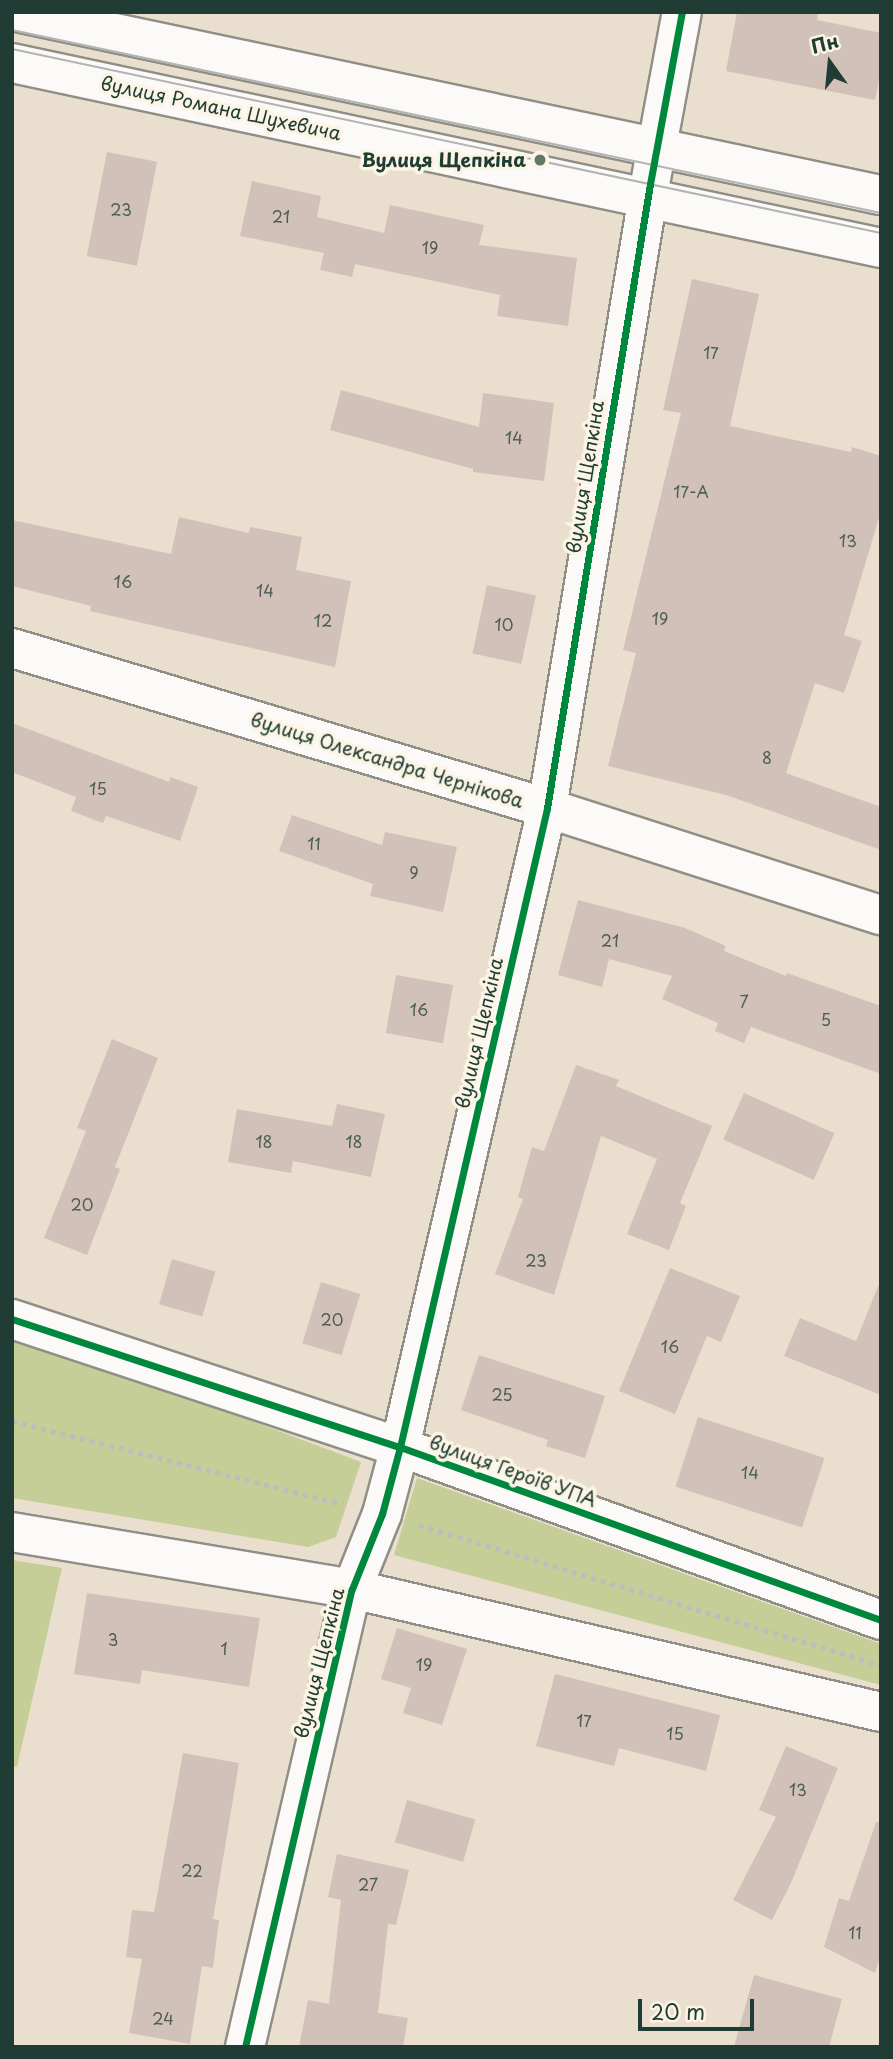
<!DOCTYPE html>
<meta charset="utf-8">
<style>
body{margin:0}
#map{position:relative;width:893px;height:2059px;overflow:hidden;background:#eadfcf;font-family:"Playpen Sans",sans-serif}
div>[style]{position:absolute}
.green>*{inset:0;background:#c4ce96}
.building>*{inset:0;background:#d1c1b8;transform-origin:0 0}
.path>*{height:4.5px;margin-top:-2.25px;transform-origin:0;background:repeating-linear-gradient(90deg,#bdbebb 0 5px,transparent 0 10px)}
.roads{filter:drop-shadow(2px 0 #908f86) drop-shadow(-2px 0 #908f86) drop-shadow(0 2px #908f86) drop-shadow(0 -2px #908f86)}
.minor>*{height:38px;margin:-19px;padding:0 19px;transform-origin:19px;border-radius:19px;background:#fcfaf8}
.tram>*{height:2px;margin:-1px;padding:0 1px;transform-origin:1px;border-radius:1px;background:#b3b4b1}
.cycleway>*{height:7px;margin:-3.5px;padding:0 3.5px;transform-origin:3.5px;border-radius:3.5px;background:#00873e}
.dots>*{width:19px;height:19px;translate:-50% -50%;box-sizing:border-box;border:4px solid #fcf5e5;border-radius:50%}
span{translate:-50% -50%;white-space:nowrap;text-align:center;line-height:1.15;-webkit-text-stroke:7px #fcf5e5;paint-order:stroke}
.number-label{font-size:16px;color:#4c5e55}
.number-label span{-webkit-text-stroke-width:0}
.street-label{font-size:19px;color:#1f3d34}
.poi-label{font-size:19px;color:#1f3d34;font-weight:700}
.right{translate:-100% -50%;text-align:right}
.frame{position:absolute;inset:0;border:14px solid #1f3d34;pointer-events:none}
.north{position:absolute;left:795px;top:28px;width:70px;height:70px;-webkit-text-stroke:5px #fcf5e5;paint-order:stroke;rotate:345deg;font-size:19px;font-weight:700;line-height:28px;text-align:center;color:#1f3d34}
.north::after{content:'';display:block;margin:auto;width:24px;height:32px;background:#1f3d34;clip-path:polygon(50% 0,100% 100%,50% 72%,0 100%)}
.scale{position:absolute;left:638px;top:1999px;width:116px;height:32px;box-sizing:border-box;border:4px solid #1f3d34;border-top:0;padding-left:9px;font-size:21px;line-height:24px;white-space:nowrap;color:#1f3d34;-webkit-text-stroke:5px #fcf5e5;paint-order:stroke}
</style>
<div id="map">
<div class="green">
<i style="clip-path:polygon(12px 1331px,361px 1462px,336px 1537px,308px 1547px,12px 1498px)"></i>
<i style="clip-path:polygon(417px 1478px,881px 1644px,881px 1685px,394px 1555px)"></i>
<i style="clip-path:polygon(12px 1560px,62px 1568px,17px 1767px,12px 1766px)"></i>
</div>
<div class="building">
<i style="clip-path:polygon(737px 12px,818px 12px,817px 20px,881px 33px,881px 72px,875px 100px,726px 71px)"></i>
<i style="left:107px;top:152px;width:51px;height:106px;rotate:11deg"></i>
<i style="clip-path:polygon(252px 181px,321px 196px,317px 217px,384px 233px,390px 205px,484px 225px,479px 245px,577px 258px,568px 326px,497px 316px,500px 295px,355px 264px,352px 277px,320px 270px,324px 253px,240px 236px)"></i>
<i style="clip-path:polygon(692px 279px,759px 294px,730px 426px,851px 452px,852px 447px,881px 456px,881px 511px,844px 635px,862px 641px,844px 693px,815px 683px,786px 773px,881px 807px,881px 850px,726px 795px,608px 766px,636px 653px,623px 650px,681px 413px,663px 410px)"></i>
<i style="clip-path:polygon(341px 390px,479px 427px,483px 393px,554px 403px,544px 481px,473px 472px,473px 469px,330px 430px)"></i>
<i style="clip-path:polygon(179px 517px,249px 533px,250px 527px,302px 537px,296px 570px,351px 581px,335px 667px,90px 611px,91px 606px,12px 586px,12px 520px,171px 554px)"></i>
<i style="left:487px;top:585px;width:50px;height:70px;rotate:12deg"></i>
<i style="clip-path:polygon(12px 723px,169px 782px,170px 777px,198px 787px,180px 841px,106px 816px,103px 823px,71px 811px,76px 797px,12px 772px)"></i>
<i style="clip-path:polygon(292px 815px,382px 845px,385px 832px,457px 847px,443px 912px,370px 896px,373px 884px,279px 851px)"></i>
<i style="clip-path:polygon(578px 900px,685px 928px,726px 946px,724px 951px,786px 976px,787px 973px,881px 1006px,881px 1074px,751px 1027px,744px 1043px,715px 1031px,718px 1023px,662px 999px,672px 976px,609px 959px,602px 987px,558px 975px)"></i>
<i style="left:396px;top:975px;width:58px;height:59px;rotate:10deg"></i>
<i style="clip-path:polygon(112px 1039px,158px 1058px,115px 1167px,120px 1169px,87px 1255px,44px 1238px,86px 1131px,77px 1128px)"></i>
<i style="clip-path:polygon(576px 1065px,619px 1080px,616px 1086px,712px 1126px,680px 1203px,686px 1206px,669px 1250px,627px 1234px,657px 1159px,601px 1136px,554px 1295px,495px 1274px,523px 1199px,518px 1197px,532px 1147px,544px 1151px)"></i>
<i style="left:744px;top:1093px;width:99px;height:51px;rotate:24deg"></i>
<i style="clip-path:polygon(337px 1104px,385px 1114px,371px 1177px,293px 1161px,291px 1173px,228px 1162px,237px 1109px,332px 1126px)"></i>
<i style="left:172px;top:1259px;width:45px;height:47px;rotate:16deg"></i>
<i style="clip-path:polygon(670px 1268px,740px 1296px,721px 1342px,707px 1336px,675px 1414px,619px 1391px)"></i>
<i style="left:321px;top:1282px;width:41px;height:64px;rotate:17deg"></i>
<i style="clip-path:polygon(879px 1284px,881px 1395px,784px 1356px,800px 1318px,856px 1341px)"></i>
<i style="clip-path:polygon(479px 1355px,605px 1396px,585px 1458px,546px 1446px,548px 1440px,461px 1410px)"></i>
<i style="left:698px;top:1417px;width:133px;height:73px;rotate:18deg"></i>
<i style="clip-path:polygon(87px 1593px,260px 1618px,249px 1687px,142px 1670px,140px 1684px,74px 1674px)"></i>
<i style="clip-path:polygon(397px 1628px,467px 1649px,442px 1725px,403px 1713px,411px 1688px,381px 1679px)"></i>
<i style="clip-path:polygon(555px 1674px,720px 1715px,706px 1771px,619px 1748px,614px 1766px,536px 1746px)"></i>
<i style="clip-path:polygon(786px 1746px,838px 1768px,791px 1883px,772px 1920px,733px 1900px,776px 1817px,759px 1810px)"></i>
<i style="clip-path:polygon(183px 1753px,239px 1763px,213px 1919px,219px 1920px,213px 1968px,202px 1966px,190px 2044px,129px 2033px,142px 1959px,126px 1957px,132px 1910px,154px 1912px)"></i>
<i style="left:407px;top:1800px;width:71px;height:44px;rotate:16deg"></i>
<i style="clip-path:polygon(876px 1822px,881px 1822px,881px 1954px,875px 1973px,824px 1947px,839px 1898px,849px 1901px)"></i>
<i style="clip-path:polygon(337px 1854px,409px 1870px,396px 1925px,388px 1924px,378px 2013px,408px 2018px,403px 2047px,299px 2047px,308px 2000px,329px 2004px,341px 1900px,328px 1897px)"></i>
<i style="clip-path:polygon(754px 1975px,842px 1999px,829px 2047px,734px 2047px)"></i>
</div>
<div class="path">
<i style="left:12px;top:1421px;width:341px;rotate:14.1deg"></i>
<i style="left:419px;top:1525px;width:483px;rotate:16.9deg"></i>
</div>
<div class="roads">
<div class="minor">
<i style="left:16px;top:12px;width:884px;rotate:11.95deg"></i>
<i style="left:12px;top:63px;width:888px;rotate:12.02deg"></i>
<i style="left:12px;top:648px;width:558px;rotate:16.65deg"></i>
<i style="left:547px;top:808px;width:351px;rotate:17.8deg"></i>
<i style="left:12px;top:1319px;width:409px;rotate:18.3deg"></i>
<i style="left:400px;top:1447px;width:511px;rotate:19.78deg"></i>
<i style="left:12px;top:1532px;width:345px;rotate:9.5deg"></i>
<i style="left:352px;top:1589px;width:543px;rotate:13.09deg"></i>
<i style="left:245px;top:2047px;width:470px;rotate:-76.9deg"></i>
<i style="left:352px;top:1589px;width:81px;rotate:-68.2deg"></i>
<i style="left:382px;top:1514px;width:69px;rotate:-75deg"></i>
<i style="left:400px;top:1447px;width:656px;rotate:-77.04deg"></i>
<i style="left:547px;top:808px;width:632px;rotate:-80.63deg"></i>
<i style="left:650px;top:184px;width:175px;rotate:-79.5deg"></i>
</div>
</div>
<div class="tram">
<i style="left:12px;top:30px;width:888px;rotate:11.89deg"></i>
<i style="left:12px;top:49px;width:888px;rotate:11.96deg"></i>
</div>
<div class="cycleway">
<i style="left:12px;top:1319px;width:409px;rotate:18.3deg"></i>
<i style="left:400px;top:1447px;width:511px;rotate:19.78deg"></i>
<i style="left:245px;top:2047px;width:470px;rotate:-76.9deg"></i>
<i style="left:352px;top:1589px;width:81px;rotate:-68.2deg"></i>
<i style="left:382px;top:1514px;width:69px;rotate:-75deg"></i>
<i style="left:400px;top:1447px;width:656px;rotate:-77.04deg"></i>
<i style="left:547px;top:808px;width:632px;rotate:-80.63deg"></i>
<i style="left:650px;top:184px;width:175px;rotate:-79.5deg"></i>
</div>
<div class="dots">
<i style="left:540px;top:160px;background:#66766a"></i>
</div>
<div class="number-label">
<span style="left:121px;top:209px">23</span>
<span style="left:281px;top:216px">21</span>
<span style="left:430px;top:247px">19</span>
<span style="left:711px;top:352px">17</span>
<span style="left:514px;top:437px">14</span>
<span style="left:691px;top:491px">17-А</span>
<span style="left:848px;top:540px">13</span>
<span style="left:123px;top:581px">16</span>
<span style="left:265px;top:590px">14</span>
<span style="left:660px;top:618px">19</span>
<span style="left:323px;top:620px">12</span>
<span style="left:504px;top:624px">10</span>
<span style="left:767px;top:757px">8</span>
<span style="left:98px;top:788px">15</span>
<span style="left:314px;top:843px">11</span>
<span style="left:414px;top:872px">9</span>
<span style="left:610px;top:940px">21</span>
<span style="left:744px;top:1001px">7</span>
<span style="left:419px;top:1009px">16</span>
<span style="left:826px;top:1019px">5</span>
<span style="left:264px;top:1141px">18</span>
<span style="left:354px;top:1141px">18</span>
<span style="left:82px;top:1204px">20</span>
<span style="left:536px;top:1260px">23</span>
<span style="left:332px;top:1319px">20</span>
<span style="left:670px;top:1346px">16</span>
<span style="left:502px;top:1394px">25</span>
<span style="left:750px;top:1472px">14</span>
<span style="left:113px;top:1639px">3</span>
<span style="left:224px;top:1648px">1</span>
<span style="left:424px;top:1664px">19</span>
<span style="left:584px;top:1720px">17</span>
<span style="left:675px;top:1733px">15</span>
<span style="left:798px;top:1789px">13</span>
<span style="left:192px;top:1870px">22</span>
<span style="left:368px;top:1884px">27</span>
<span style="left:855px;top:1932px">11</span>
<span style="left:163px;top:2018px">24</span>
</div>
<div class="street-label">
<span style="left:221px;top:108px;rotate:12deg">вулиця Романа Шухевича</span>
<span style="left:585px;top:477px;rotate:-81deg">вулиця Щепкіна</span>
<span style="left:387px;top:760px;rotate:17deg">вулиця Олександра Чернікова</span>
<span style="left:479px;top:1033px;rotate:-77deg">вулиця Щепкіна</span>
<span style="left:513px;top:1471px;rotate:20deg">вулиця Героїв УПА</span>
<span style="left:319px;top:1663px;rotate:-76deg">вулиця Щепкіна</span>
</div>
<div class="poi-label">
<span class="right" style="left:526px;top:160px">Вулиця Щепкіна</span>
</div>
<div class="frame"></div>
<div class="north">Пн</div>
<div class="scale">20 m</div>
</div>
